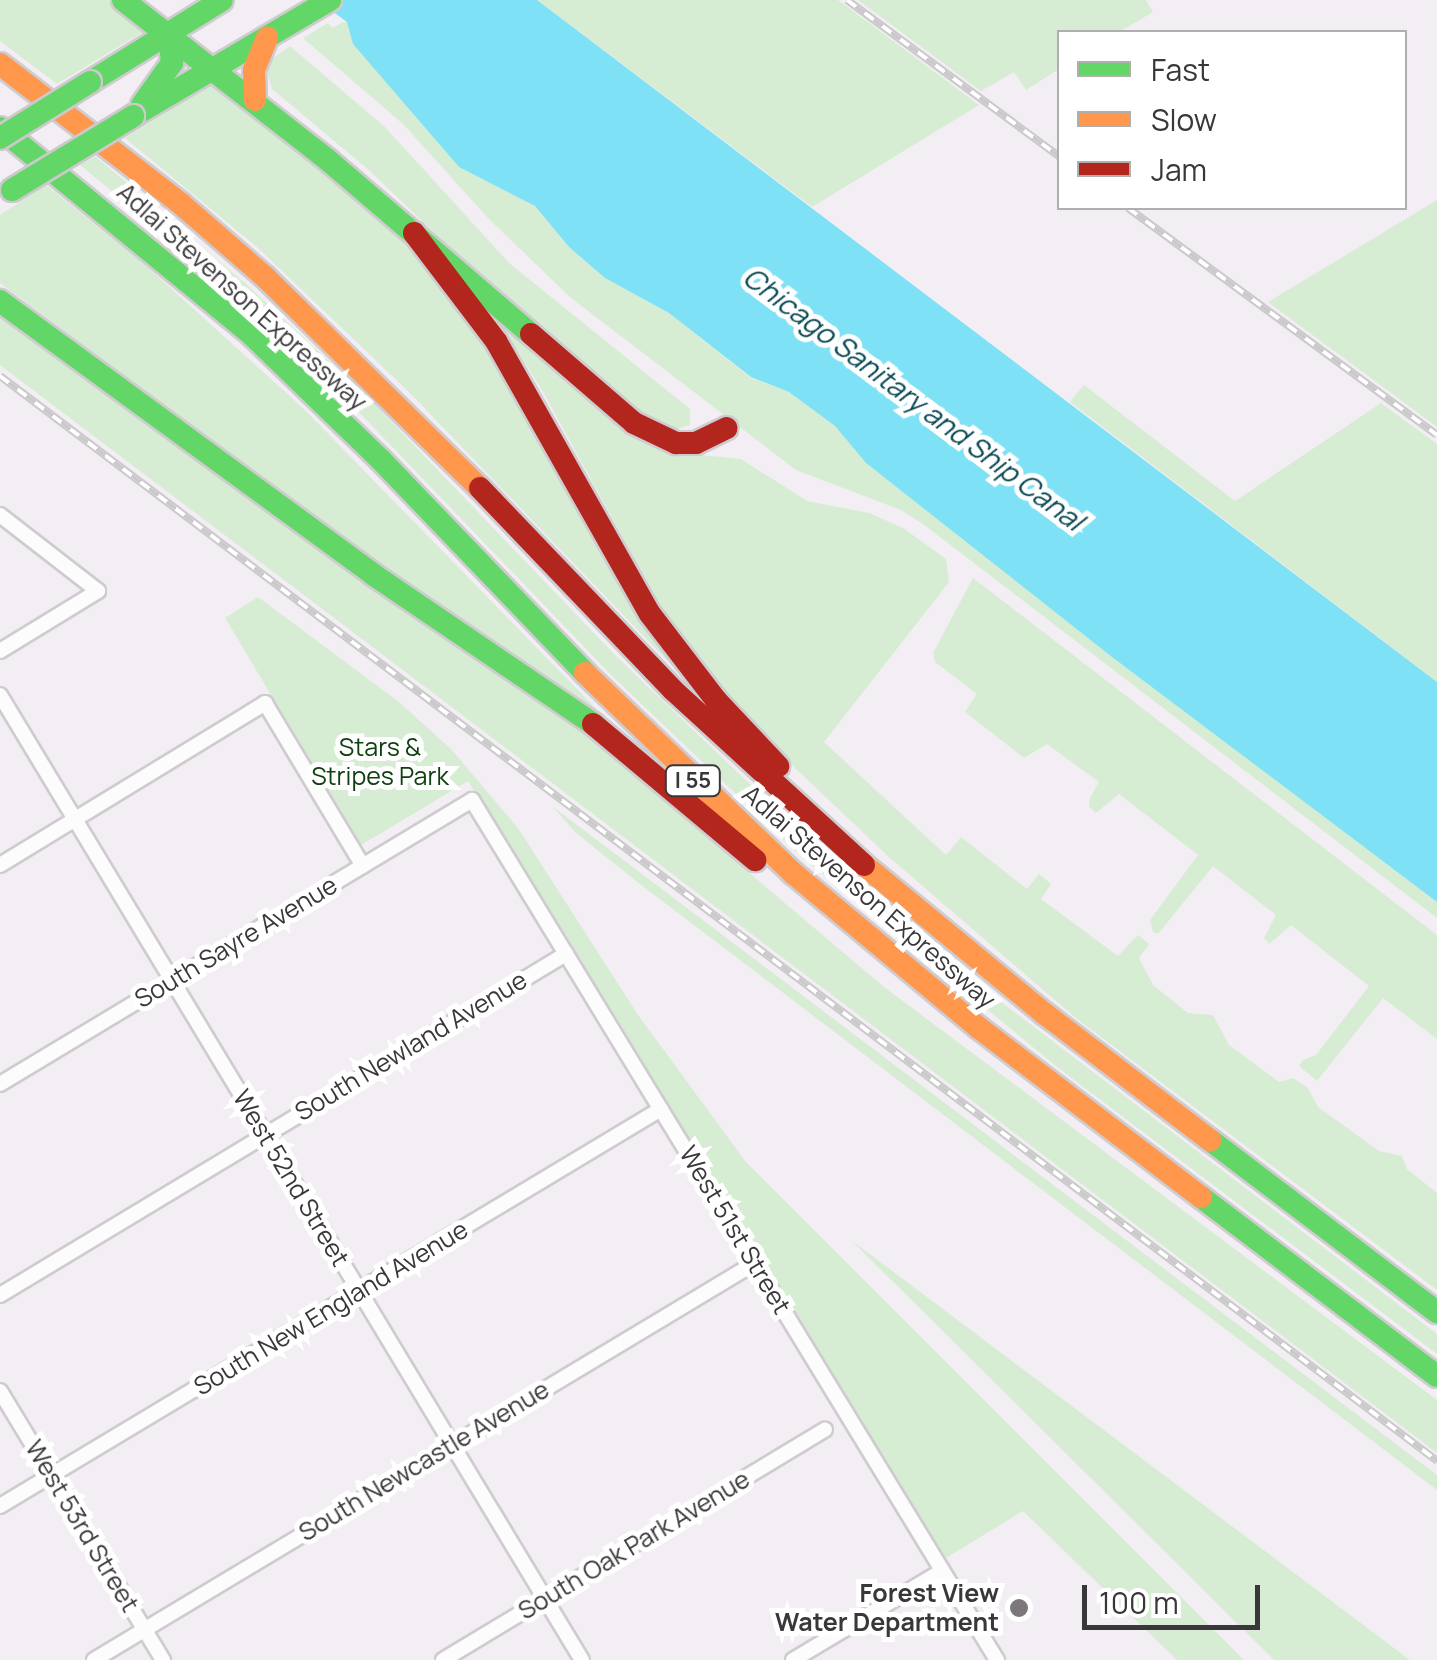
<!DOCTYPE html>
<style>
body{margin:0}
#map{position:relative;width:1437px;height:1660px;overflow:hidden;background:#f3eef3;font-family:Manrope,sans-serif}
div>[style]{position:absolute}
.green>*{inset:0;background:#d6edd4}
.water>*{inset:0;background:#7ee1f5}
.roads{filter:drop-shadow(2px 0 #cfcccf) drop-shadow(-2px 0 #cfcccf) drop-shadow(0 2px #cfcccf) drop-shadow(0 -2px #cfcccf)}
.street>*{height:14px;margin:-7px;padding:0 7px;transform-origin:7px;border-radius:7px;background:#fdfcfd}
.fast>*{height:22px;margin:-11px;padding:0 11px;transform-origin:11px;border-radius:11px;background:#63d668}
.slow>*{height:22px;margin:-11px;padding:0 11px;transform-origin:11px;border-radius:11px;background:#ff974d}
.jam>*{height:22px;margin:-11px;padding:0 11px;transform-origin:11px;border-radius:11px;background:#b3261e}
.rail>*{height:8px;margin-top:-4px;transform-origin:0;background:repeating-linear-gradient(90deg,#fff 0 11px,#cbcacb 0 22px);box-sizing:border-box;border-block:2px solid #cbcacb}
.bridges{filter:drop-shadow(2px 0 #ccc9cc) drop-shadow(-2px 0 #ccc9cc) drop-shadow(0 2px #ccc9cc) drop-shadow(0 -2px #ccc9cc)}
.fast-bridge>*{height:22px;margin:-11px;padding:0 11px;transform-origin:11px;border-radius:11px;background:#63d668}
.dots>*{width:28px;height:28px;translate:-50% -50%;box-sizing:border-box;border:5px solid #fff;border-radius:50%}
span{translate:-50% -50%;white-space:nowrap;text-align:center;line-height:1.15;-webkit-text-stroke:10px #fff;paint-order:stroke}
.shield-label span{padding:2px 8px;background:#fff;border:2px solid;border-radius:8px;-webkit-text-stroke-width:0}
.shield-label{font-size:22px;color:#3a373a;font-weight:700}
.street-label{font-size:25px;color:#3a373a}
.park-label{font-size:25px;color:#0f400f}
.poi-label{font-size:25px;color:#3a373a;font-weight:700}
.right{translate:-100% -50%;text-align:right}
.water-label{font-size:28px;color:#0a4a55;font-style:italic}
.legend{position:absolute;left:1057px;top:30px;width:350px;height:180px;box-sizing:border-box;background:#fff;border:2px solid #b0afb0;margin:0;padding:12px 18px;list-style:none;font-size:30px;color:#3a373a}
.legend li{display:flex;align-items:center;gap:20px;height:50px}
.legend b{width:50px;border:2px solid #b0afb0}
.scale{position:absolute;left:1082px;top:1585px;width:178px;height:45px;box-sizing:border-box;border:5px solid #3a373a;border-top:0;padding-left:12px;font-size:30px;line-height:35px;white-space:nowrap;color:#3a373a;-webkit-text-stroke:8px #fff;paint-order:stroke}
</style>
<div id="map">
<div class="green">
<i style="clip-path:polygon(0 0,109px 0,131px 15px,143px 32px,57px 84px,0 41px)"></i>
<i style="clip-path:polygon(537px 0,838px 0,979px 105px,812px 207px)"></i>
<i style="clip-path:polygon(858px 0,1146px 0,1153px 12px,1119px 32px,1060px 32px,1059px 69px,1026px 90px,1014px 72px,981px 91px)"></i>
<i style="clip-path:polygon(343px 22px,348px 22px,354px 44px,459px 167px,535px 206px,569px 247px,605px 278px,669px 313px,750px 377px,789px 392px,835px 426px,866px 463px,1112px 657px,1437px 902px,1437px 918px,923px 524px,901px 510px,796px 470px,571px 298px,488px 218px,404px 125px,303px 38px,328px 23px,332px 28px)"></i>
<i style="clip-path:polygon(290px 46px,385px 127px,509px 263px,690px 409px,690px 425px,674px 430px,637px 417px,480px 277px,370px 171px,272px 89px,266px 69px,273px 58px)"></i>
<i style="clip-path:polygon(217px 81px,382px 218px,487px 340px,681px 669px,678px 672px,409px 392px,257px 247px,125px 138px)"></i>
<i style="clip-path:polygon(95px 156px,246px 284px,363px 392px,615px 655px,798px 830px,1000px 1001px,1437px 1334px,1437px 1354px,1057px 1067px,801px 856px,611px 675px,354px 407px,205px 269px,80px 165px)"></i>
<i style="clip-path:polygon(46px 185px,142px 262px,306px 411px,612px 725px,346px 541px,0 283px,0 215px)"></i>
<i style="clip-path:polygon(1437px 200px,1437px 427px,1268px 302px)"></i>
<i style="clip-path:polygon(0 317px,314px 547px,557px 710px,884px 987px,1437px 1400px,1437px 1453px,0 365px)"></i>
<i style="clip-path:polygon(506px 319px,673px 452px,741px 459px,807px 501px,869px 513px,903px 528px,946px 559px,949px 582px,824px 742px,946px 855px,961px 837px,1027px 889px,1039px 874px,1051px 884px,1041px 899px,1118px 956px,1138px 935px,1149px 944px,1139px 958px,1153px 985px,1188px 1013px,1213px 1015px,1229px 1045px,1279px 1082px,1293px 1078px,1308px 1088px,1318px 1107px,1379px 1151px,1402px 1156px,1407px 1169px,1437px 1193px,1437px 1290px,1077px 1019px,890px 858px,795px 768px,745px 716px,668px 620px,542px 390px,500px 324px)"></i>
<i style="clip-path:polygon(1084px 385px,1235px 501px,1381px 403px,1437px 444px,1437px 682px,1070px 402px)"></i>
<i style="clip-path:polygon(973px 578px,1437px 935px,1437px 1039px,1383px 998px,1317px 1081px,1299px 1066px,1303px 1060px,1316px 1055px,1369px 986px,1291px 925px,1269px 944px,1264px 938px,1276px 915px,1213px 866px,1158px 934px,1153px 932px,1150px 920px,1198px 855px,1119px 794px,1096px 813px,1089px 807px,1090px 798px,1099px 782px,1047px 744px,1024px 758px,965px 712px,977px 694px,935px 662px,933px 653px)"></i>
<i style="clip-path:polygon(258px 597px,399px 702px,451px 749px,518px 828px,638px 1015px,746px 1162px,1244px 1660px,1177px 1660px,1023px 1511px,946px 1558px,931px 1542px,468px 781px,361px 845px,225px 618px)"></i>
<i style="clip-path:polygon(552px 806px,1437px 1475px,1437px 1490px,636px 881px,576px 833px)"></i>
<i style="clip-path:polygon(851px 1240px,1410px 1660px,1274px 1660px)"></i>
</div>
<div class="water">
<i style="clip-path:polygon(317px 0,537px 0,1437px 682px,1437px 902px,1112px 657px,866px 463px,835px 426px,789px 392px,751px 377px,669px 313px,605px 278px,569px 247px,535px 206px,459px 167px,353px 44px,347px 22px)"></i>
</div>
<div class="roads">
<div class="street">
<i style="left:0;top:515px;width:124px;rotate:37.8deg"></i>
<i style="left:98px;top:591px;width:115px;rotate:148.5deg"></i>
<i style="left:0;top:695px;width:1127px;rotate:58.91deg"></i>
<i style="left:0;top:865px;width:311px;rotate:-31.4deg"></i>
<i style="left:265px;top:703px;width:190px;rotate:59deg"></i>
<i style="left:0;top:1084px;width:551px;rotate:-31.04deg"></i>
<i style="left:472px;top:800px;width:1008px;rotate:58.6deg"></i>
<i style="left:0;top:1295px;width:661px;rotate:-31.07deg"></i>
<i style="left:0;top:1391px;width:315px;rotate:58.8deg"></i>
<i style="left:0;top:1506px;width:771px;rotate:-30.99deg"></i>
<i style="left:94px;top:1660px;width:771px;rotate:-30.99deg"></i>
<i style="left:443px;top:1660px;width:446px;rotate:-31.1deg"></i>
<i style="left:793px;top:1660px;width:174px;rotate:-30.9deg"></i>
</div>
<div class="fast">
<i style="left:123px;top:0;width:261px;rotate:38deg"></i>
<i style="left:329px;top:161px;width:266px;rotate:40.6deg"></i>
<i style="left:90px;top:82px;width:155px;rotate:-31.8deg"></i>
<i style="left:142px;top:105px;width:52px;rotate:-54.5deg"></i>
<i style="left:172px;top:63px;width:31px;rotate:-96deg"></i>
<i style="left:133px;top:116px;width:229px;rotate:-30.5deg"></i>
<i style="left:0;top:128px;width:329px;rotate:39.4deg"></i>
<i style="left:254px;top:337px;width:177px;rotate:44.1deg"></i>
<i style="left:381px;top:460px;width:295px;rotate:46.2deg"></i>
<i style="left:0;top:301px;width:464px;rotate:36.2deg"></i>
<i style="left:374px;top:575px;width:265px;rotate:34.2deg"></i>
<i style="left:1210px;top:1140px;width:285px;rotate:37.2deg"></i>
<i style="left:1201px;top:1197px;width:296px;rotate:37.2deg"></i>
</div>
<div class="slow">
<i style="left:0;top:64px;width:229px;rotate:37.7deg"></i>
<i style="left:181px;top:204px;width:111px;rotate:41deg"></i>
<i style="left:265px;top:277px;width:301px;rotate:44.5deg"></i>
<i style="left:255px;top:100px;width:30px;rotate:-92deg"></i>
<i style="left:254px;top:70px;width:35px;rotate:-68deg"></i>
<i style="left:585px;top:673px;width:289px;rotate:43.9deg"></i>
<i style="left:793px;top:873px;width:242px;rotate:39.8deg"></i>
<i style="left:979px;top:1028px;width:279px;rotate:37.3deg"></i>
<i style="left:864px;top:865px;width:234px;rotate:39.5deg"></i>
<i style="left:1045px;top:1014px;width:208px;rotate:37.4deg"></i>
</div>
<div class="jam">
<i style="left:414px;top:233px;width:136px;rotate:52.8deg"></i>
<i style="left:496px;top:341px;width:313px;rotate:60.6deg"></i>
<i style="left:650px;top:614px;width:108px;rotate:52.5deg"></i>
<i style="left:716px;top:700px;width:91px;rotate:46.8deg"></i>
<i style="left:531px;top:334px;width:136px;rotate:40.8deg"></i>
<i style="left:634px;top:423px;width:47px;rotate:25.5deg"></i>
<i style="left:676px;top:443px;width:20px"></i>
<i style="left:696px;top:443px;width:34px;rotate:-26deg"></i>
<i style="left:480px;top:488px;width:279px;rotate:46.3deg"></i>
<i style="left:673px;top:690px;width:259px;rotate:42.5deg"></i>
<i style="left:593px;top:724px;width:212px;rotate:40deg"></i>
</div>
</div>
<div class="rail">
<i style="left:847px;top:0;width:265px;rotate:36.4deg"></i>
<i style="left:1128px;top:208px;width:383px;rotate:36.3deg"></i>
<i style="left:0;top:376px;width:1801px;rotate:37.05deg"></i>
</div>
<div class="bridges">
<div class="fast-bridge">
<i style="left:0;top:138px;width:106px;rotate:-31.9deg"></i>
<i style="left:12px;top:190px;width:142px;rotate:-31.4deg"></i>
</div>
</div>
<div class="dots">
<i style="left:1019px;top:1608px;background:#7b777b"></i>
</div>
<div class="shield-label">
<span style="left:693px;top:781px">I 55</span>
</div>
<div class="street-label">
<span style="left:242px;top:297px;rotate:42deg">Adlai Stevenson Expressway</span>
<span style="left:869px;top:897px;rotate:41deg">Adlai Stevenson Expressway</span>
<span style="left:236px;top:942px;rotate:-31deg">South Sayre Avenue</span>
<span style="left:411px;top:1046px;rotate:-31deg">South Newland Avenue</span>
<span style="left:291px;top:1178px;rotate:59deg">West 52nd Street</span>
<span style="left:735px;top:1230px;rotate:59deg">West 51st Street</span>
<span style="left:331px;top:1308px;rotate:-31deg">South New England Avenue</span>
<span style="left:424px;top:1461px;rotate:-31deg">South Newcastle Avenue</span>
<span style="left:82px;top:1526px;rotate:59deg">West 53rd Street</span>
<span style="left:634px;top:1545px;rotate:-31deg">South Oak Park Avenue</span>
</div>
<div class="park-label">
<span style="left:380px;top:762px">Stars &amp;<br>Stripes Park</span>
</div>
<div class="poi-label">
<span class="right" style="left:999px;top:1608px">Forest View<br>Water Department</span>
</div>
<div class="water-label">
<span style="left:914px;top:398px;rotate:37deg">Chicago Sanitary and Ship Canal</span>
</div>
<ul class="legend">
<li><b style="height:12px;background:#63d668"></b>Fast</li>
<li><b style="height:12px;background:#ff974d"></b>Slow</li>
<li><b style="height:12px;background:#b3261e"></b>Jam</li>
</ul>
<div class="scale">100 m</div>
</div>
